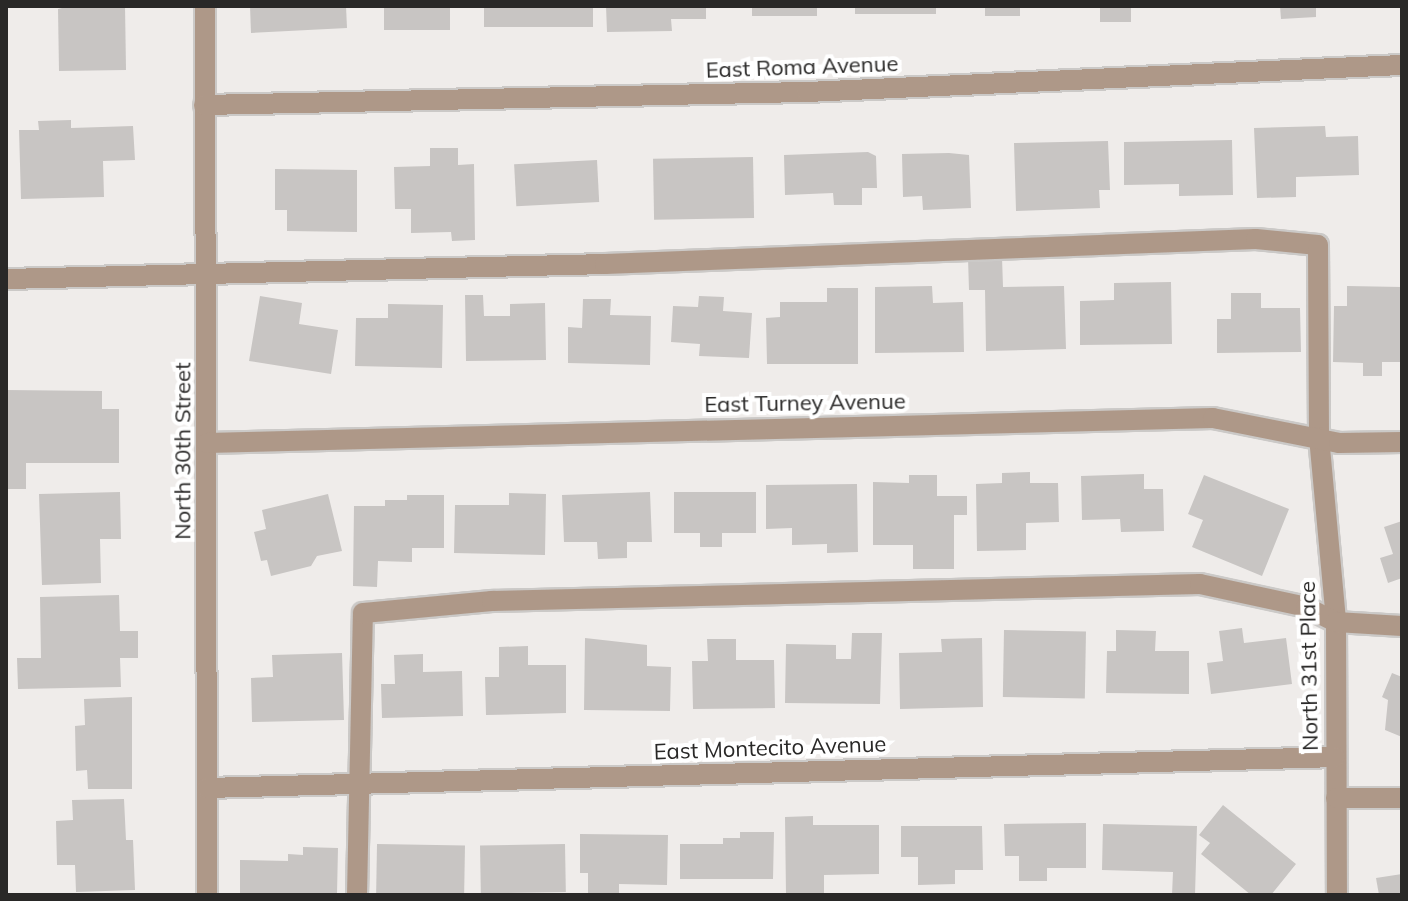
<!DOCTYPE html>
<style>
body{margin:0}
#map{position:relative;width:1408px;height:901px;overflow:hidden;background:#efecea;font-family:Mulish,sans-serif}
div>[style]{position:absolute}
.building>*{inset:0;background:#c8c5c3;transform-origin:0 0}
.roads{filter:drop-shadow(2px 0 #cbc9c7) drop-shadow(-2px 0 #cbc9c7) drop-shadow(0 2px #cbc9c7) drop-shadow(0 -2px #cbc9c7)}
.minor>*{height:20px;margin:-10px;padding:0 10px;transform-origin:10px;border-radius:10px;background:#ae9888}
span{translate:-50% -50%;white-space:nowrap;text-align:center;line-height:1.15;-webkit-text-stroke:8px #fff;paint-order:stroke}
.street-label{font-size:22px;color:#292827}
.frame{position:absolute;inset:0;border:8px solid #292827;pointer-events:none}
</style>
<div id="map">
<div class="building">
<i style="clip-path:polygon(70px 6px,125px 6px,126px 70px,59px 71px,58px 9px)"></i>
<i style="clip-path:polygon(250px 6px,346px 6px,347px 28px,251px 33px)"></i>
<i style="left:384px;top:6px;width:66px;height:24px"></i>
<i style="left:484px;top:6px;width:109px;height:21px"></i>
<i style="clip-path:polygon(606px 6px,706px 6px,706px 19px,671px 19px,672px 31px,607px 32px)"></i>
<i style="left:752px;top:6px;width:65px;height:10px"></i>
<i style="left:855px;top:6px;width:81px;height:8px"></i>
<i style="left:985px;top:6px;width:35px;height:10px"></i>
<i style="left:1100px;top:6px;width:31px;height:16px"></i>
<i style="clip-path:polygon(1280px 6px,1316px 6px,1316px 17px,1281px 19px)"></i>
<i style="clip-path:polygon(71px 120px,71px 128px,133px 126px,135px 160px,103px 161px,104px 197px,21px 199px,19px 130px,39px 130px,38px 121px)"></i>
<i style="clip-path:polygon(1325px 126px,1326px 137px,1358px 136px,1359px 175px,1296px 177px,1296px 197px,1257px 198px,1254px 128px)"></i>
<i style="clip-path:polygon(1232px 140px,1233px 195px,1179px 196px,1179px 184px,1124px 185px,1124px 142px)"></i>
<i style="clip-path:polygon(1108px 141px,1110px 190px,1099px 190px,1100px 208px,1016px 211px,1014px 143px)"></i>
<i style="clip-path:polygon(430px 148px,458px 148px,458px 165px,474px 164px,475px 240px,452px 241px,451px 232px,411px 233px,411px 209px,395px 209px,394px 167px,430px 166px)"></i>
<i style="clip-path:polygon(868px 152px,876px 156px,877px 188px,862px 188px,862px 205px,834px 205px,833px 193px,785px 195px,784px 155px)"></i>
<i style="clip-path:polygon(949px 153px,969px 155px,971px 208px,923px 210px,922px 196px,903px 197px,902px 154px)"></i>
<i style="left:753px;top:157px;width:61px;height:100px;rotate:89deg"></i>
<i style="left:597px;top:160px;width:42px;height:83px;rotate:87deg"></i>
<i style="clip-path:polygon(275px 169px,357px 170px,357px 232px,287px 231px,287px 210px,275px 210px)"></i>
<i style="clip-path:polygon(1002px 257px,1003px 287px,1064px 286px,1066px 349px,986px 351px,985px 290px,969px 290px,968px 258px)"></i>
<i style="clip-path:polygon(1171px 282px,1172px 344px,1080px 345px,1080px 301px,1114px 300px,1114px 283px)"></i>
<i style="clip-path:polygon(932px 286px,933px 303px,963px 302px,964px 352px,875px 353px,875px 287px)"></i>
<i style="clip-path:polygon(1347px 286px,1402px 287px,1402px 362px,1382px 362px,1382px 376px,1363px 376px,1363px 363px,1333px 362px,1334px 306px,1347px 306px)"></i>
<i style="clip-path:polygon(827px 288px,858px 288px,858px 364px,767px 364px,766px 318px,780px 317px,780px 302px,827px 302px)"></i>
<i style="clip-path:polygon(1231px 293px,1261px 293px,1261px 308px,1300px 308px,1301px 352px,1217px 353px,1217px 319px,1231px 319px)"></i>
<i style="clip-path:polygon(465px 295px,483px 295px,484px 316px,510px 316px,510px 304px,545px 303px,546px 360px,466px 361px)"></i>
<i style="clip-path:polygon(260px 296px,302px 303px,299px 324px,338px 330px,331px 374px,249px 361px)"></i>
<i style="clip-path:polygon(699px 296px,724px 297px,723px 311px,752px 313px,749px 358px,699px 356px,700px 344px,671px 342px,673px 306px,698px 307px)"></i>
<i style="clip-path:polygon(583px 299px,611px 299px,610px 315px,651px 316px,650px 365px,568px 363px,568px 327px,582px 328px)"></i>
<i style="clip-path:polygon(388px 304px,443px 305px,442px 368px,355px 366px,356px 318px,388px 318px)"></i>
<i style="clip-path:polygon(6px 390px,102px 391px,102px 409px,119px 409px,119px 463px,26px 463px,26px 489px,6px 489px)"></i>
<i style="clip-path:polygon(1030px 472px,1030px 483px,1058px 483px,1059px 522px,1026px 523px,1026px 550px,977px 551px,976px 484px,1002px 483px,1002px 473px)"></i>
<i style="clip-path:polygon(1144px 474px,1144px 489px,1163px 489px,1164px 531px,1121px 532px,1120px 519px,1082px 520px,1081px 476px)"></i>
<i style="clip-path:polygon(909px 475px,937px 475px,937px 496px,967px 496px,967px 515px,954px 515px,954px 569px,913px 569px,913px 545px,873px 545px,873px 482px,909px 483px)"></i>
<i style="clip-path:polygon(1204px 475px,1289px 509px,1262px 576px,1192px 547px,1203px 520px,1188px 514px)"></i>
<i style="clip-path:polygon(857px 484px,858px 552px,827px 553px,827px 544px,792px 545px,792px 528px,766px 529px,766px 485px)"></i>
<i style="clip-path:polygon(120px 492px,121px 539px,100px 539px,101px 583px,42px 585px,39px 494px)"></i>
<i style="clip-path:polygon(650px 492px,652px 542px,627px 542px,627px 558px,598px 559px,597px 542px,564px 542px,562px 495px)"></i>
<i style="clip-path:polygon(674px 492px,756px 492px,756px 533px,722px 533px,722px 547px,700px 547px,700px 533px,674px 533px)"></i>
<i style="clip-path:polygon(509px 493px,546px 494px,545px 555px,454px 553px,455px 505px,509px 505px)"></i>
<i style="clip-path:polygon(328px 494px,342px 551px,317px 556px,311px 566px,271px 576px,267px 560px,261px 561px,254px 532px,266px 529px,262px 510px)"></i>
<i style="clip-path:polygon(407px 495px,444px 495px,444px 548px,412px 548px,412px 562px,378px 561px,377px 587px,353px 586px,354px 506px,385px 506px,385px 500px,407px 500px)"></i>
<i style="clip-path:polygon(1402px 521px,1402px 578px,1388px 583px,1380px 558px,1393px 554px,1384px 527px)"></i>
<i style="clip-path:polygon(119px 595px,120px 631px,138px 631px,138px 658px,120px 658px,121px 687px,18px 689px,17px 658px,41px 658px,40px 597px)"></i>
<i style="clip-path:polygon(1242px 628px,1244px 643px,1286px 638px,1292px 684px,1211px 694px,1207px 663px,1223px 661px,1219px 631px)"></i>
<i style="left:1004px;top:630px;width:82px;height:67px;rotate:1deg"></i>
<i style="clip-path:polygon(1116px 630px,1156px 631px,1155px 651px,1189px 651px,1189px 694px,1106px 693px,1107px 651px,1116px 651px)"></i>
<i style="clip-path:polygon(852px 633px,882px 633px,880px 704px,785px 703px,786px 644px,836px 645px,836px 659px,851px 659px)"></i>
<i style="clip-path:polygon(585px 638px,647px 645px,647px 666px,671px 667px,670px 711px,584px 710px)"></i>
<i style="clip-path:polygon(982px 638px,983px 707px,900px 709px,899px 653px,942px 652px,941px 639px)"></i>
<i style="clip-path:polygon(707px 639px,736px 639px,736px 660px,774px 660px,775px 708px,693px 709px,692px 661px,708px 661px)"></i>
<i style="clip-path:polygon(528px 646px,528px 665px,566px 665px,566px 713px,486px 715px,485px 677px,499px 677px,499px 647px)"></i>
<i style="clip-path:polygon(342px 653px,344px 720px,252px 722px,251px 678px,273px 677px,272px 655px)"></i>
<i style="clip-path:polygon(423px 654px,423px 672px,462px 671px,463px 716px,382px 718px,381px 684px,395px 684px,394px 655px)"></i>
<i style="clip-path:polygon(1392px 673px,1402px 677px,1402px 737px,1385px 730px,1388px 700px,1382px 697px)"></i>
<i style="clip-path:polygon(132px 697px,132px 789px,88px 789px,87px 770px,76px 771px,75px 726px,85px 725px,84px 699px)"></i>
<i style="clip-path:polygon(124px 799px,126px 840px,133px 840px,135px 890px,76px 892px,75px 865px,57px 865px,56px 821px,73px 820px,72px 800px)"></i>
<i style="clip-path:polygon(1223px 805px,1296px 864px,1271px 895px,1251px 895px,1201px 854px,1210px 843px,1199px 835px)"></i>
<i style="clip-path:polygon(813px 816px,813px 825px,879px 825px,879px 874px,824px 875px,824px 894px,786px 895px,785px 817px)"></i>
<i style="clip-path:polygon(1086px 823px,1086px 868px,1047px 868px,1047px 881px,1019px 881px,1019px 856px,1005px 856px,1004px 824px)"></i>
<i style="clip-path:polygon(1103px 824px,1197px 826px,1195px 895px,1172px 895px,1173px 872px,1102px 870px)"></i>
<i style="clip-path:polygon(901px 826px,982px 826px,983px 870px,955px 870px,955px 884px,918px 885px,918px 857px,901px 857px)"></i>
<i style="clip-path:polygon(740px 832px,774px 832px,773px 879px,680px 879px,680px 844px,723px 844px,723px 838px,740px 838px)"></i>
<i style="clip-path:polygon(580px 834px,668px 835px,667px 885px,619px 884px,619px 895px,588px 895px,588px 873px,580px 873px)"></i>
<i style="left:377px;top:844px;width:88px;height:51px;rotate:1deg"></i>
<i style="left:565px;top:844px;width:48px;height:85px;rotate:89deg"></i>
<i style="clip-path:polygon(303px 847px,338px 848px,337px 894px,240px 895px,240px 860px,288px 861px,288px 854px,303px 855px)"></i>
<i style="clip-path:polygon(1402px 874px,1402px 895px,1379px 895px,1376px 878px)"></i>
</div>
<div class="roads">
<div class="minor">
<i style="left:205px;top:6px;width:889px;rotate:89.87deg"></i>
<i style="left:204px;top:105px;width:603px;rotate:-1.24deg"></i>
<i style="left:807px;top:92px;width:596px;rotate:-2.6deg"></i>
<i style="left:6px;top:279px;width:599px;rotate:-1.43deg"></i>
<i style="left:605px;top:264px;width:651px;rotate:-2.2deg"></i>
<i style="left:1256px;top:239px;width:62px;rotate:5.5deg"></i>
<i style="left:1318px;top:245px;width:192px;rotate:89.7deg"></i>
<i style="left:1319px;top:437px;width:186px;rotate:84.7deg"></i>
<i style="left:1336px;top:622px;width:273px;rotate:89.8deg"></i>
<i style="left:207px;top:443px;width:1006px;rotate:-1.42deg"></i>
<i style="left:1213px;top:418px;width:128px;rotate:11.2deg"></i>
<i style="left:1339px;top:443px;width:63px;rotate:-0.9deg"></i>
<i style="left:207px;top:788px;width:1128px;rotate:-1.57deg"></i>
<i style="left:1336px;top:798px;width:66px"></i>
<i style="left:357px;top:895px;width:282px;rotate:-88.8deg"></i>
<i style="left:363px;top:613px;width:130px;rotate:-5.3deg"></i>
<i style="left:492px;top:601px;width:708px;rotate:-1.38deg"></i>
<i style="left:1200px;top:584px;width:108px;rotate:12.2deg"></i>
<i style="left:1306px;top:607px;width:34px;rotate:27deg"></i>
<i style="left:1336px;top:622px;width:66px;rotate:3.5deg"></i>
</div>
</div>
<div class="street-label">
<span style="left:802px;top:67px;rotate:-2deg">East Roma Avenue</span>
<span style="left:805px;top:403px;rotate:-1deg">East Turney Avenue</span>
<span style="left:183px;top:451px;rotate:-90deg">North 30th Street</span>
<span style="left:1309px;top:666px;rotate:-91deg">North 31st Place</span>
<span style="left:770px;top:748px;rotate:-2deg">East Montecito Avenue</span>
</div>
<div class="frame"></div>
</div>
